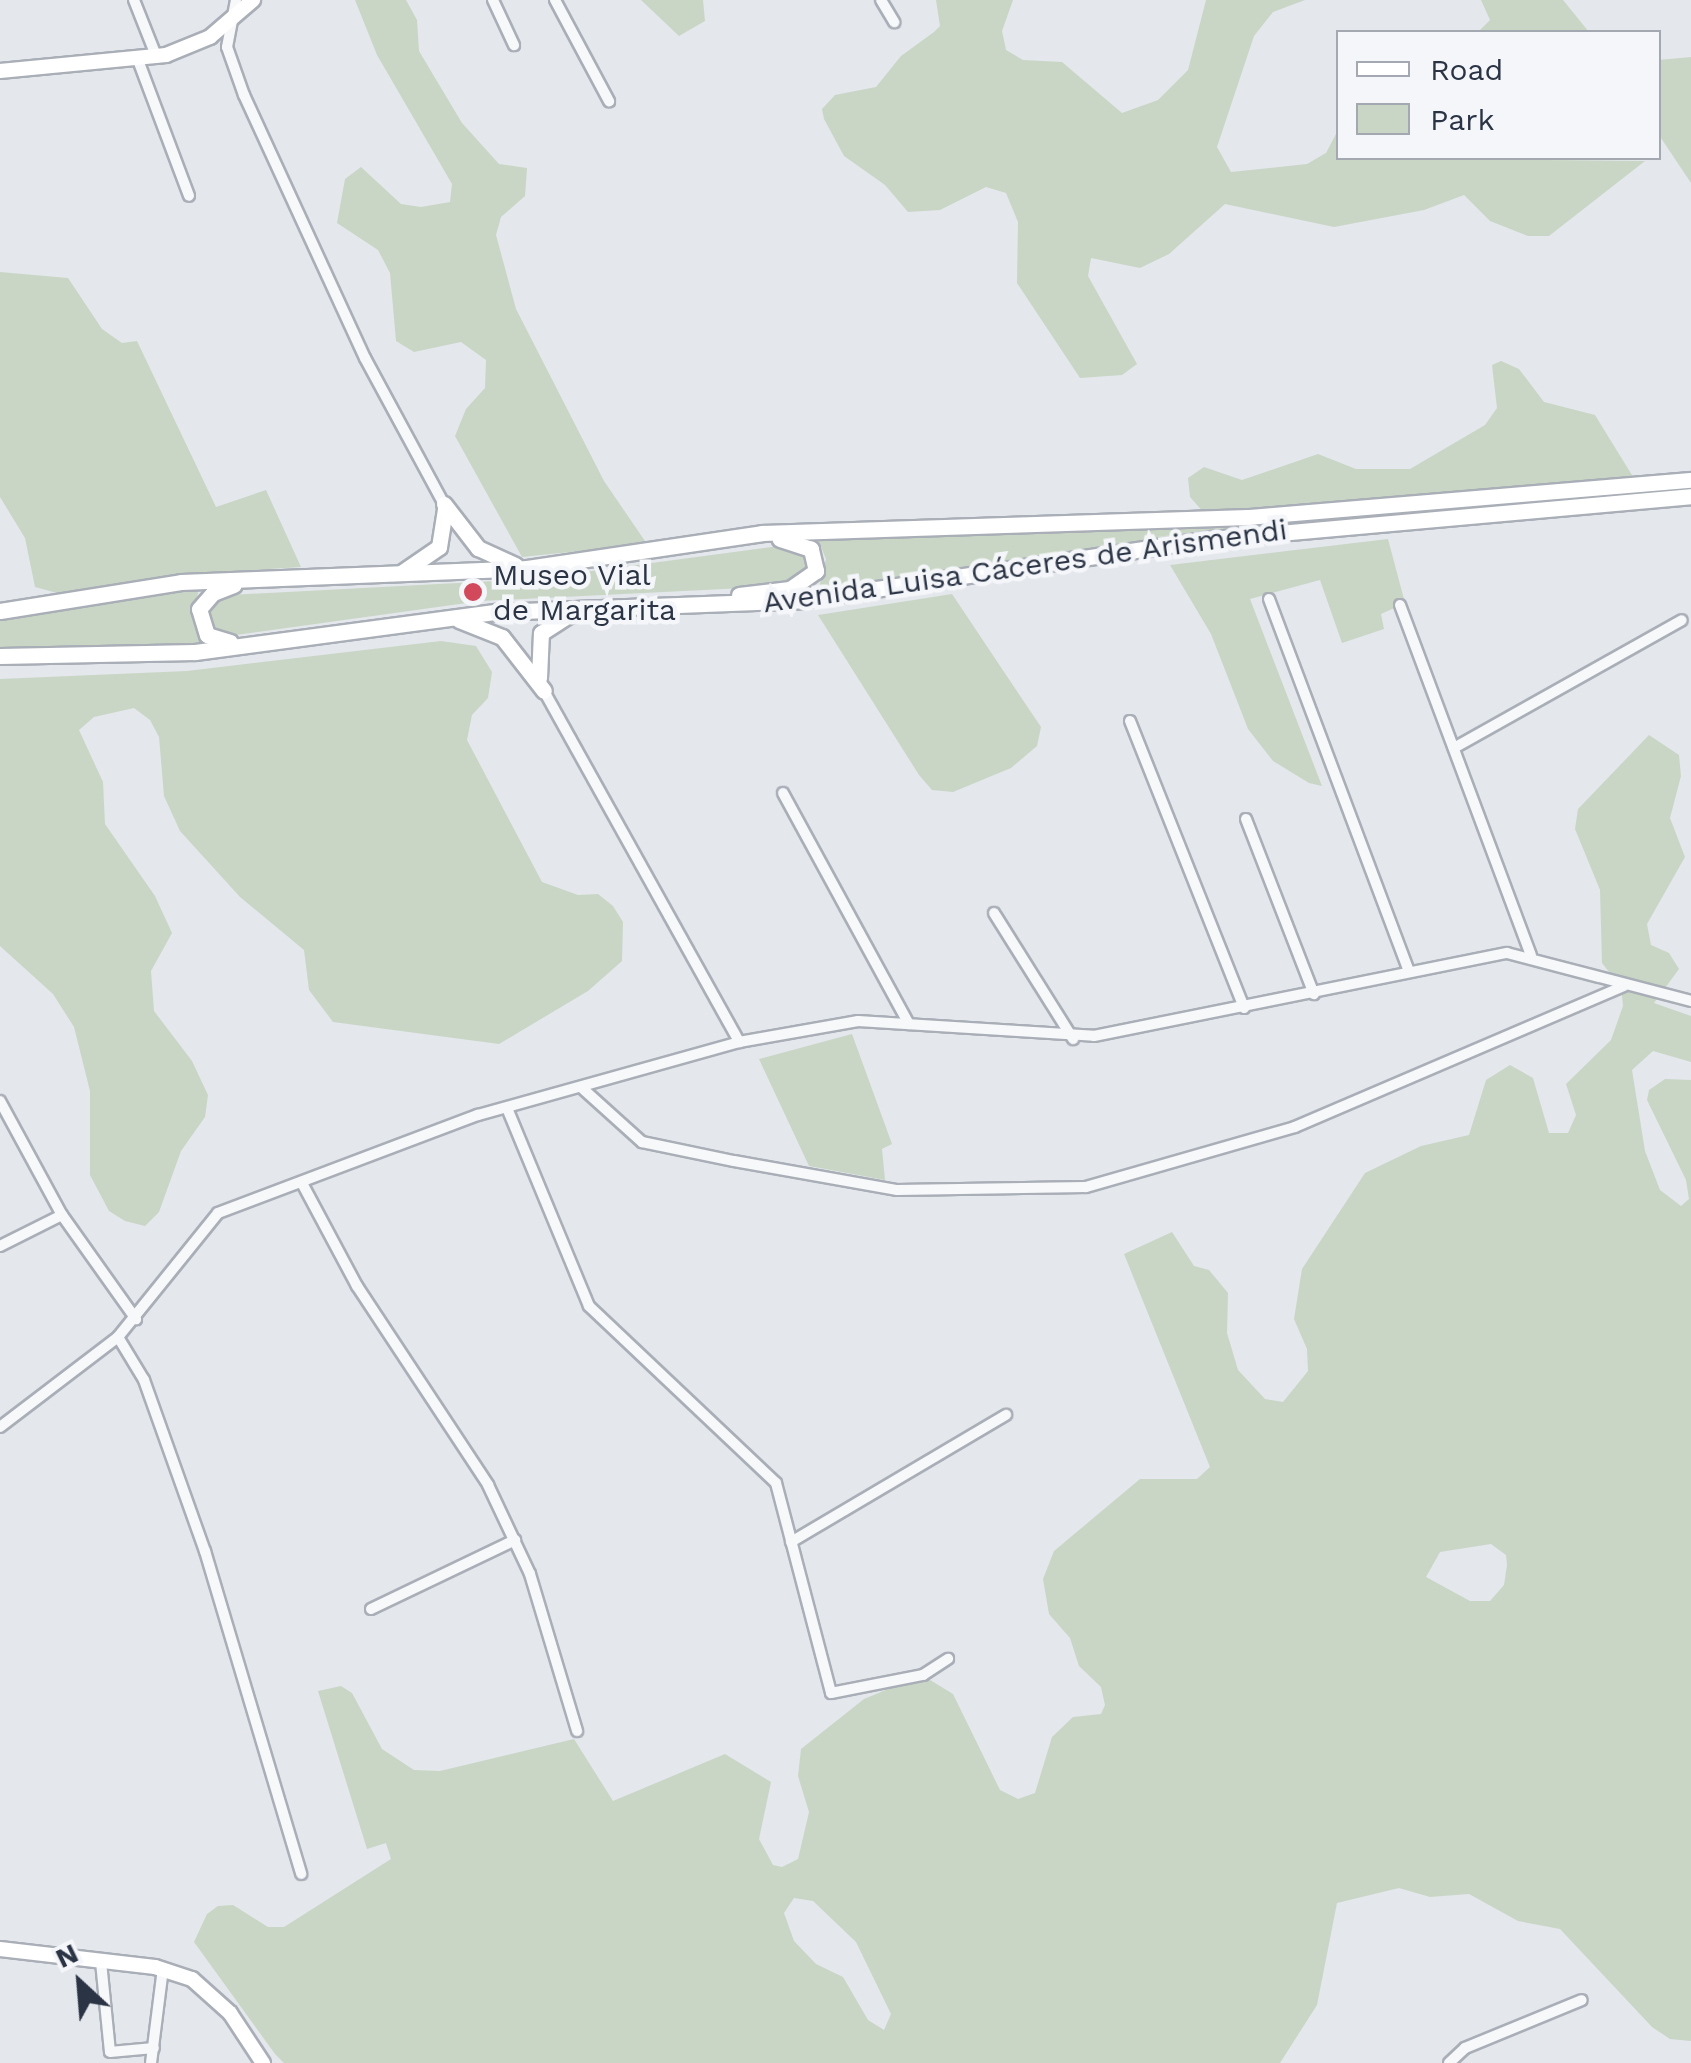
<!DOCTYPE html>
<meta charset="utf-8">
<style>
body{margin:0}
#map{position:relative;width:1691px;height:2063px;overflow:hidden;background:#e4e7ec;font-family:"Work Sans",sans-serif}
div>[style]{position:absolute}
.green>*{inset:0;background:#c9d6c5}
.roads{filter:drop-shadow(2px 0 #a9aeb7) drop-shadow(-2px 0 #a9aeb7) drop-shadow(0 2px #a9aeb7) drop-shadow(0 -2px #a9aeb7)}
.street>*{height:10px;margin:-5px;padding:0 5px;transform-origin:5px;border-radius:5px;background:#f7f8fa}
.secondary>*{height:14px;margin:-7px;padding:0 7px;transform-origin:7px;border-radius:7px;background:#fff}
.primary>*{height:15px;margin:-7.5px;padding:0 7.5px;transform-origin:7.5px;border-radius:7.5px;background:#fff}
.dots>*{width:28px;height:28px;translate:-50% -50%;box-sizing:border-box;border:5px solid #f4f6f9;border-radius:50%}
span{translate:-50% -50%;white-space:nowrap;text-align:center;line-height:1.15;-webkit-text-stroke:9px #f4f6f9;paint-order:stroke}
.street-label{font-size:30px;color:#2b3445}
.poi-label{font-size:30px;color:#2b3445}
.left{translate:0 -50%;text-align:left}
.legend{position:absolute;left:1336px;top:30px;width:325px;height:130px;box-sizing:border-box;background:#f4f6f9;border:2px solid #a4a8b1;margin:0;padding:12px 18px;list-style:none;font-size:30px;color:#2b3445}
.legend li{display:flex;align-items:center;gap:20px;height:50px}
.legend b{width:50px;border:2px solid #a4a8b1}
.north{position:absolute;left:30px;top:1933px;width:100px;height:100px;-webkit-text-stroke:8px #f4f6f9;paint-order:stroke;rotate:334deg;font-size:28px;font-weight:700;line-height:40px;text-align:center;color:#2b3445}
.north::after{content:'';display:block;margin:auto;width:35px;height:45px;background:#2b3445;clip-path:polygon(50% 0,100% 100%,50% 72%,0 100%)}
</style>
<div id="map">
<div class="green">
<i style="clip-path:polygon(355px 0,406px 0,417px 20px,419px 51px,462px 123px,499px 164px,527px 168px,525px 196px,501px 217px,496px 235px,516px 309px,604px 481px,647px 544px,522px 557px,455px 436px,466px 409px,485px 388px,486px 360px,461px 342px,414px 352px,396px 341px,390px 273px,378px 250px,337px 223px,345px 179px,361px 167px,401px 204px,421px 207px,450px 202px,452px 184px,377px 55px)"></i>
<i style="clip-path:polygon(641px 0,703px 0,705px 21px,679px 36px)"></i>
<i style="clip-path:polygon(936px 0,1013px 0,1002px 31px,1006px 50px,1023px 60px,1062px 62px,1122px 113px,1158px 100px,1188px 70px,1206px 0,1305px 0,1273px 12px,1254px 36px,1217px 147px,1231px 172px,1307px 164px,1326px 153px,1338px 130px,1338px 158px,1645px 161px,1549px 236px,1528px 236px,1490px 221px,1464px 195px,1424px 210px,1334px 227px,1225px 204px,1169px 254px,1140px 268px,1091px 258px,1088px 276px,1137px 364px,1122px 375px,1080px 378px,1017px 283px,1018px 222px,1006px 193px,986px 187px,940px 210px,908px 212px,885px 185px,844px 156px,824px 119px,822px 109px,835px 95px,876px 87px,901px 56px,934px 32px,940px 26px)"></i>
<i style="clip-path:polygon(1481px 0,1563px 0,1589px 32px,1478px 32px,1490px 20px)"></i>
<i style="clip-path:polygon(1691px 57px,1691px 183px,1659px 135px,1658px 60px)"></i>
<i style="clip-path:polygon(0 272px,68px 278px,102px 329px,122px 343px,137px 341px,216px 507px,266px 490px,301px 567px,165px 576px,57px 593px,35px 587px,25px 538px,0 497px)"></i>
<i style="clip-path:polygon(1501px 361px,1519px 369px,1544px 402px,1595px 415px,1635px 480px,1205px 514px,1190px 497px,1188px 478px,1204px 467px,1242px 480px,1318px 454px,1356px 469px,1410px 469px,1485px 425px,1497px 408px,1492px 365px)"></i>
<i style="clip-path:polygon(1257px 523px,1257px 527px,819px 588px,826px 559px,817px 537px)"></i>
<i style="clip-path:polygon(1388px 539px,1405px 603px,1381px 614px,1384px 629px,1342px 643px,1320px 580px,1250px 599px,1322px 786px,1309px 783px,1273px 761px,1248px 729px,1211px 634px,1170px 565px)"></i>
<i style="clip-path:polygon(787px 545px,802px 548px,811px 567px,784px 586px,481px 601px,228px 636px,212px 630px,205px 615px,212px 600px,228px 595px,532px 579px)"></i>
<i style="clip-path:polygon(199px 589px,192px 617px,202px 644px,0 650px,0 619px)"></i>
<i style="clip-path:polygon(952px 594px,1041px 727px,1037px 746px,1011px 768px,953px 792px,932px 790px,919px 775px,818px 615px)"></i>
<i style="clip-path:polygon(441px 641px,476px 646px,492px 672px,488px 698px,472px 715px,467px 740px,542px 882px,578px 895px,598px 894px,613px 906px,623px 922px,622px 961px,588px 991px,499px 1044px,333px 1022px,309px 990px,304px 950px,240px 897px,180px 831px,164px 796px,159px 737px,150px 720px,134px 708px,94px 717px,79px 730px,103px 782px,105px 824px,155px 896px,172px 933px,151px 971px,154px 1011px,192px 1061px,208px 1095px,205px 1117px,181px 1151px,159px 1212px,145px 1226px,125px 1221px,109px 1211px,90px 1175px,90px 1091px,74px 1027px,53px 994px,0 946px,0 679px,187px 671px)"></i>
<i style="clip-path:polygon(evenodd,1649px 735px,1679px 755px,1681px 776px,1670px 818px,1685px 857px,1647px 924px,1651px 945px,1669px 953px,1679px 969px,1654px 1003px,1691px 1016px,1691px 1062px,1653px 1051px,1632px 1070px,1645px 1151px,1660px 1190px,1681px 1206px,1689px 1199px,1686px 1180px,1647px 1100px,1649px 1090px,1665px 1079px,1691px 1080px,1691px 2041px,1670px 2039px,1652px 2027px,1560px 1929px,1518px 1921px,1469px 1894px,1430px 1897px,1399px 1888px,1337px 1903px,1317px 2005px,1280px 2063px,284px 2063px,275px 2054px,194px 1942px,207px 1914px,218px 1906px,233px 1905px,268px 1927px,284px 1927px,391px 1859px,386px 1843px,367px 1849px,318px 1691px,341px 1686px,352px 1693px,382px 1749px,414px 1770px,440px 1771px,574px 1739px,613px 1801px,725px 1754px,771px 1782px,759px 1839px,773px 1865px,782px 1867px,798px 1859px,809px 1812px,798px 1776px,801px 1749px,864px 1699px,922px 1675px,953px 1694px,1000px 1790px,1018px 1799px,1035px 1793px,1052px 1737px,1073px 1717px,1101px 1714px,1105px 1705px,1101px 1687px,1079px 1666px,1070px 1638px,1049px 1614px,1043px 1579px,1054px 1551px,1140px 1479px,1197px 1479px,1210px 1467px,1124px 1254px,1172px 1232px,1194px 1266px,1209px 1270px,1228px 1293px,1227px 1333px,1238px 1370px,1265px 1399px,1283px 1402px,1308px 1371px,1307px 1349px,1294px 1319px,1302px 1269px,1365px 1173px,1421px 1146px,1469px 1135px,1486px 1080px,1510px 1065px,1533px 1078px,1549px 1133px,1568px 1133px,1576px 1115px,1566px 1084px,1611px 1040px,1623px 1006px,1621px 987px,1602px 963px,1600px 890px,1575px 829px,1578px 809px,1649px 735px,1491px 1544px,1506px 1555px,1507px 1565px,1504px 1585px,1490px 1601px,1470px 1601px,1426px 1577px,1440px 1552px,1491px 1544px,1649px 735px,794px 1898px,813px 1901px,856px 1942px,891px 2014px,884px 2030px,868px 2020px,843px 1977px,816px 1964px,794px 1941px,784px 1913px,794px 1898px)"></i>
<i style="clip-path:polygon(852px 1034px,892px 1144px,882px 1149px,885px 1180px,809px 1166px,759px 1059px)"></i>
</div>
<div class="roads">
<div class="street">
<i style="left:134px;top:0;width:62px;rotate:68.4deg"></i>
<i style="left:236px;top:0;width:48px;rotate:100.8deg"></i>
<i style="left:227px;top:47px;width:51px;rotate:70.5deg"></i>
<i style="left:244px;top:95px;width:289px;rotate:65.3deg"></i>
<i style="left:365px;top:358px;width:166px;rotate:61.6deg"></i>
<i style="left:493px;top:0;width:50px;rotate:65deg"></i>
<i style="left:555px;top:0;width:115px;rotate:61.9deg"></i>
<i style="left:881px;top:0;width:26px;rotate:59deg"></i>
<i style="left:138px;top:60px;width:145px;rotate:69.4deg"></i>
<i style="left:1269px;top:599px;width:398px;rotate:69.4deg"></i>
<i style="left:1400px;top:605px;width:374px;rotate:69.5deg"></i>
<i style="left:544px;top:691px;width:402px;rotate:60.9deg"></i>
<i style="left:1130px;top:721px;width:309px;rotate:68.3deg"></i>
<i style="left:1454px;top:748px;width:261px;rotate:-29.3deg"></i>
<i style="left:783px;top:793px;width:263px;rotate:61.4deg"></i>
<i style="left:1246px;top:819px;width:188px;rotate:68.8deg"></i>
<i style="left:994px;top:913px;width:149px;rotate:57.9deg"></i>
<i style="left:582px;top:1088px;width:81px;rotate:42deg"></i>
<i style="left:642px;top:1142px;width:94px;rotate:11.7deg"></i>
<i style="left:734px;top:1161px;width:166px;rotate:10.1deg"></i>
<i style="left:897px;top:1190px;width:189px;rotate:-0.9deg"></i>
<i style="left:1086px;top:1187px;width:217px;rotate:-16deg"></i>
<i style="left:1295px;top:1127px;width:358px;rotate:-23.2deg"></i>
<i style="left:0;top:1101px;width:130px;rotate:61.5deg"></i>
<i style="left:62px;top:1215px;width:128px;rotate:54.6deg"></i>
<i style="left:507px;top:1108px;width:214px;rotate:67.5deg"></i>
<i style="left:589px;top:1306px;width:257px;rotate:43.4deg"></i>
<i style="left:776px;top:1483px;width:217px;rotate:75.3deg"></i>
<i style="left:831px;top:1693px;width:94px;rotate:-11.1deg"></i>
<i style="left:923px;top:1675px;width:30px;rotate:-33deg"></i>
<i style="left:302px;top:1183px;width:117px;rotate:61.9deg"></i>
<i style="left:357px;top:1286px;width:238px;rotate:56.6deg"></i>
<i style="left:488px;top:1485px;width:98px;rotate:64.7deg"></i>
<i style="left:530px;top:1574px;width:164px;rotate:73.3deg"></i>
<i style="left:0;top:1246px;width:69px;rotate:-26.6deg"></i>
<i style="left:118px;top:1337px;width:50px;rotate:58.8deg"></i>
<i style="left:144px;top:1380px;width:182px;rotate:70.4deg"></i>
<i style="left:205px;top:1551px;width:337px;rotate:73.4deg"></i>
<i style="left:0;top:1427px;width:148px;rotate:-37.3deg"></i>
<i style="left:118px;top:1337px;width:159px;rotate:-51.1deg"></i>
<i style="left:218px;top:1213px;width:278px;rotate:-20.7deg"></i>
<i style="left:478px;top:1115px;width:271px;rotate:-15.6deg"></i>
<i style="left:739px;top:1042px;width:121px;rotate:-10deg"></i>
<i style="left:858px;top:1021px;width:236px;rotate:3.6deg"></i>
<i style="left:1094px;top:1036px;width:421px;rotate:-11.4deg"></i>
<i style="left:1507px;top:953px;width:190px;rotate:14.6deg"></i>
<i style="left:791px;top:1542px;width:250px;rotate:-30.6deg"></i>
<i style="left:371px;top:1609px;width:160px;rotate:-25.6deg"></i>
<i style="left:101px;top:1962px;width:90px;rotate:84.3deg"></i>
<i style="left:110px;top:2052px;width:44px;rotate:-5.2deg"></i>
<i style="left:151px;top:2063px;width:96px;rotate:-82.8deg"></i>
<i style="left:1449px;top:2063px;width:22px;rotate:-43deg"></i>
<i style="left:1465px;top:2048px;width:126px;rotate:-22.3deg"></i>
</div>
<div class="secondary">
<i style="left:0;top:71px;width:167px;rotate:-5.5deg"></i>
<i style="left:166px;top:55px;width:48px;rotate:-22.2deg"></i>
<i style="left:210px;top:37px;width:57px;rotate:-40.7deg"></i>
<i style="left:0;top:1949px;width:156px;rotate:6.6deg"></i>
<i style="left:155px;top:1967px;width:39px;rotate:18deg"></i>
<i style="left:192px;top:1979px;width:51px;rotate:41.8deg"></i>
<i style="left:230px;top:2013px;width:60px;rotate:56.6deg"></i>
</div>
<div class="primary">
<i style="left:444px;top:504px;width:56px;rotate:52.3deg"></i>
<i style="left:478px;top:548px;width:41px;rotate:24.7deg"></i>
<i style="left:401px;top:573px;width:46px;rotate:-34.4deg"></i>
<i style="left:439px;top:547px;width:39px;rotate:-81deg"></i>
<i style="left:739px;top:595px;width:51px;rotate:-6.7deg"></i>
<i style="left:790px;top:589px;width:32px;rotate:-35deg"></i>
<i style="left:816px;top:571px;width:23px;rotate:-103deg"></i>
<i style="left:811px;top:549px;width:33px;rotate:-162deg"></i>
<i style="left:0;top:611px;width:183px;rotate:-9.1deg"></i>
<i style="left:181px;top:582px;width:345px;rotate:-2.3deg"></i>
<i style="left:526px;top:568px;width:239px;rotate:-8.4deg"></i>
<i style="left:762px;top:533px;width:486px;rotate:-1.9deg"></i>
<i style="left:1248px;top:517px;width:445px;rotate:-4.8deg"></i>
<i style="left:459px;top:620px;width:46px;rotate:21.6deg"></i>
<i style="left:502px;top:637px;width:68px;rotate:52.1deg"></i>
<i style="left:230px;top:642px;width:24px;rotate:-163deg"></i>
<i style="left:207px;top:635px;width:27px;rotate:-107deg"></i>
<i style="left:199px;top:609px;width:21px;rotate:-49deg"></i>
<i style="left:213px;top:593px;width:22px;rotate:-21deg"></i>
<i style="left:0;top:656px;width:195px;rotate:-1.2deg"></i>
<i style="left:195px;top:652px;width:304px;rotate:-7.6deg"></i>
<i style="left:496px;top:612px;width:306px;rotate:-2.2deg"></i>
<i style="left:802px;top:600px;width:414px;rotate:-8.5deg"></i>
<i style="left:1211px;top:539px;width:482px;rotate:-5.1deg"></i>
<i style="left:539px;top:678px;width:45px;rotate:-87.5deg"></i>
<i style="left:541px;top:633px;width:35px;rotate:-33deg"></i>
</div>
</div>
<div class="dots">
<i style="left:473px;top:592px;background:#d1495b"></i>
</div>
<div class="street-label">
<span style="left:1025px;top:566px;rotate:-8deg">Avenida Luisa Cáceres de Arismendi</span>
</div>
<div class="poi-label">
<span class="left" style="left:493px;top:592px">Museo Vial<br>de Margarita</span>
</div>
<ul class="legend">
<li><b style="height:12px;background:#fff"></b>Road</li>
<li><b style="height:28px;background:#c9d6c5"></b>Park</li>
</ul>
<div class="north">N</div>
</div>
